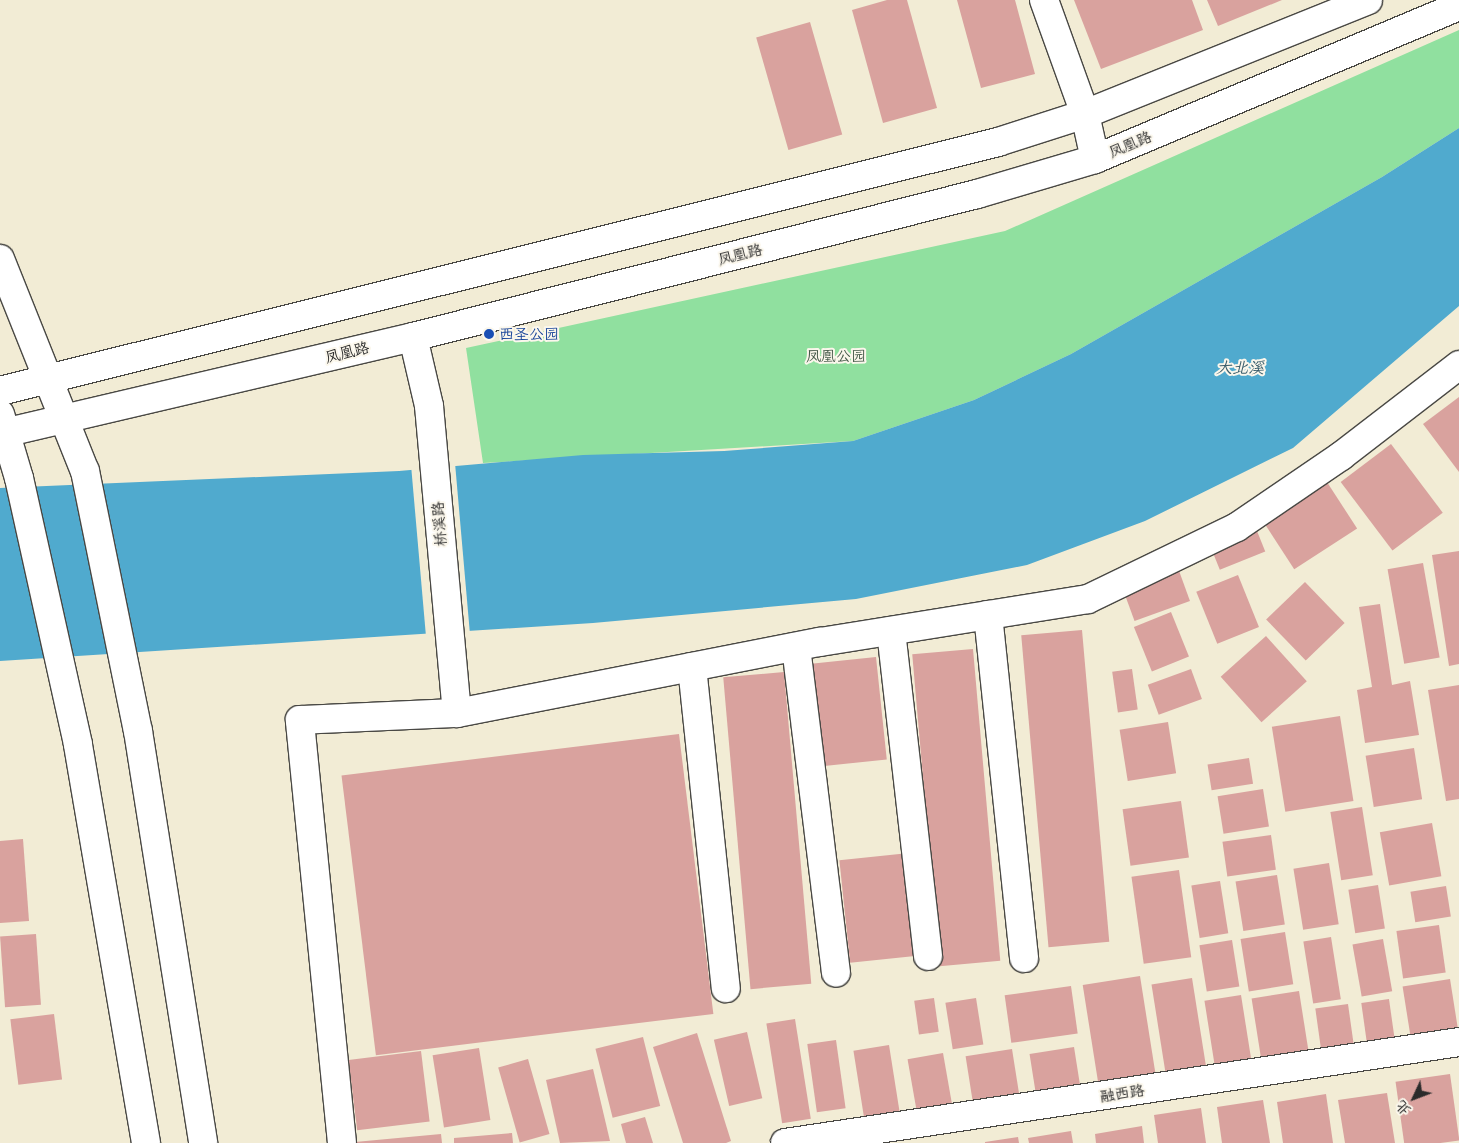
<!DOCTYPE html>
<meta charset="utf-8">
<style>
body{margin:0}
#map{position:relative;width:1459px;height:1143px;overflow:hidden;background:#f2ecd5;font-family:Delius,"LXGW WenKai TC",sans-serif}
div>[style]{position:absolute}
.green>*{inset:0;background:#90e09f}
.water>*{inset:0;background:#50aace}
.pier>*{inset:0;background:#f2ecd5;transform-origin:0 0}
.building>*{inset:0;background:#d9a29e;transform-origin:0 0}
.roads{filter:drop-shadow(1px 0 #494844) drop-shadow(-1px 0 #494844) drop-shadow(0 1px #494844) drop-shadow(0 -1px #494844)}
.street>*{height:28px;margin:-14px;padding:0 14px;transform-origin:14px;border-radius:14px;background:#fff}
.secondary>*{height:28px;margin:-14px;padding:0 14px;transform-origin:14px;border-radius:14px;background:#fff}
.dots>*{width:14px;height:14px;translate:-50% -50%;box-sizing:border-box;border:2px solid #fbf7ec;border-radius:50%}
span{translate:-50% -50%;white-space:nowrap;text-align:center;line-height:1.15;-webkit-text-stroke:4px #fbf7ec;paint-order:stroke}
.street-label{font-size:15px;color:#2b2b2b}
.transit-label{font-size:15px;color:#164399}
.left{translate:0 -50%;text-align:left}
.park-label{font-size:15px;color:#445848}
.water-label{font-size:16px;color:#3a5e6c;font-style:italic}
.north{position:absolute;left:1389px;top:1073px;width:50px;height:50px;-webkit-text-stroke:4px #fbf7ec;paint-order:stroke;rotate:227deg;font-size:14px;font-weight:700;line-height:20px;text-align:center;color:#2b2b2b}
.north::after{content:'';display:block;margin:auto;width:18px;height:22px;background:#2b2b2b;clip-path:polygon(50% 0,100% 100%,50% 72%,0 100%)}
</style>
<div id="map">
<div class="green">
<i style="clip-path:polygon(1459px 30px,1459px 128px,1382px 177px,1071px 354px,974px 400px,853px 441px,483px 463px,466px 348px,1005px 231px)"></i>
</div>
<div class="water">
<i style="clip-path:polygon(1459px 128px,1459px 306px,1293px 448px,1145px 521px,1027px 565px,856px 599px,593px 623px,0 661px,0 488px,399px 471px,583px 455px,724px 451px,853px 441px,974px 400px,1071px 354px,1382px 177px)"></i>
</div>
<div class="pier">
<i style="left:455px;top:463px;width:170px;height:44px;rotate:85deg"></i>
</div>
<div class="building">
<i style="clip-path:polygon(887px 0,907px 0,937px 108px,883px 123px,852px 10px)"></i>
<i style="clip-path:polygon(957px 0,1015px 0,1035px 74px,981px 88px)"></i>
<i style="clip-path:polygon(1074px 0,1192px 0,1203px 30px,1101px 69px)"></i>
<i style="clip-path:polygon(1207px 0,1282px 0,1218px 26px)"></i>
<i style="left:810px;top:22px;width:117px;height:56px;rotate:74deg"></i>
<i style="clip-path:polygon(1459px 397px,1459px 472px,1423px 424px)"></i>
<i style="left:1391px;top:444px;width:86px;height:63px;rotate:53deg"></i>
<i style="left:1325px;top:479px;width:59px;height:75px;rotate:57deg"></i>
<i style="left:1257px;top:531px;width:22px;height:49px;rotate:68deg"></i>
<i style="clip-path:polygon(1459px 551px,1459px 664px,1449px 666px,1432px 555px)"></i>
<i style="left:1423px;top:563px;width:96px;height:36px;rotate:80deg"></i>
<i style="left:1178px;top:568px;width:35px;height:59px;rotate:70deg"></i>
<i style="left:1238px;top:575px;width:56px;height:45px;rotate:68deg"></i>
<i style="left:1305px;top:582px;width:57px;height:54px;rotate:46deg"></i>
<i style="clip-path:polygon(1380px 604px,1392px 685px,1410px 681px,1419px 735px,1365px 743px,1357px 690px,1372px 687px,1359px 607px)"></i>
<i style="left:1171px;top:612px;width:48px;height:40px;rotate:68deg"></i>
<i style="left:1082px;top:630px;width:313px;height:61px;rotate:85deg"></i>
<i style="left:1266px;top:636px;width:61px;height:61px;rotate:48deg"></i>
<i style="left:973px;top:649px;width:313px;height:61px;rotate:85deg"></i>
<i style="left:876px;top:657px;width:103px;height:70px;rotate:84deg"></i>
<i style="left:1132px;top:669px;width:41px;height:20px;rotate:82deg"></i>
<i style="left:1191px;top:669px;width:32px;height:46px;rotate:70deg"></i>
<i style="left:784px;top:672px;width:313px;height:61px;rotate:85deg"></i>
<i style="clip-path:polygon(1459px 685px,1459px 799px,1446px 801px,1428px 690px)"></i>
<i style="left:1340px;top:716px;width:86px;height:69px;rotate:81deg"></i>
<i style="left:1168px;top:722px;width:52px;height:49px;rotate:81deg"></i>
<i style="left:679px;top:734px;width:282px;height:340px;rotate:83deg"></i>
<i style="left:1414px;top:748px;width:52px;height:49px;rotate:81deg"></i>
<i style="left:1249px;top:758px;width:26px;height:42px;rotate:81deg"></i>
<i style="left:1263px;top:789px;width:38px;height:46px;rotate:81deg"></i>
<i style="left:1181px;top:801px;width:57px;height:59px;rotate:82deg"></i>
<i style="left:1362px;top:807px;width:69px;height:32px;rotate:81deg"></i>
<i style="left:1432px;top:823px;width:54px;height:53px;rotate:80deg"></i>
<i style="left:1271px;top:835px;width:35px;height:49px;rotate:82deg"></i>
<i style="clip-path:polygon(23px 839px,29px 921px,0 923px,0 841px)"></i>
<i style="left:909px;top:853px;width:103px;height:70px;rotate:84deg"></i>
<i style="left:1329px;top:863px;width:62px;height:36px;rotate:81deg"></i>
<i style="left:1179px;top:870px;width:88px;height:48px;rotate:82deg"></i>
<i style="left:1277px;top:875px;width:50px;height:42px;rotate:81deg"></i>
<i style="left:1220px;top:881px;width:53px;height:29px;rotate:81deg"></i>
<i style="left:1378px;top:885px;width:44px;height:30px;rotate:81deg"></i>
<i style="left:1446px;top:886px;width:31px;height:36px;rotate:81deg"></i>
<i style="left:1439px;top:925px;width:48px;height:43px;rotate:82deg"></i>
<i style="left:1285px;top:932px;width:53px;height:45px;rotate:81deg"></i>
<i style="left:36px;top:934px;width:71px;height:36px;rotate:86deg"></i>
<i style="left:1331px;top:937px;width:63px;height:28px;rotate:81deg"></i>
<i style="left:1383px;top:939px;width:53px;height:31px;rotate:80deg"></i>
<i style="left:1232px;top:940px;width:47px;height:33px;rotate:81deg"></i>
<i style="left:1140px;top:976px;width:106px;height:58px;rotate:81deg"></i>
<i style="left:1192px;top:978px;width:96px;height:41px;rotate:81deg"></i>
<i style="left:1450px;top:979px;width:52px;height:48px;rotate:81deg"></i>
<i style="left:1071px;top:986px;width:48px;height:67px;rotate:82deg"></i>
<i style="left:1299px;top:991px;width:67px;height:48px;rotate:81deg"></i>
<i style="left:1241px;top:995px;width:76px;height:37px;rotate:81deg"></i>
<i style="left:934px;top:998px;width:34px;height:20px;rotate:82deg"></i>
<i style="left:976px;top:998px;width:47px;height:31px;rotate:81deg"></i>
<i style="left:1389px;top:999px;width:42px;height:28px;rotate:82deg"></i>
<i style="left:1348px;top:1004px;width:48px;height:33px;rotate:82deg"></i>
<i style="left:54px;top:1014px;width:66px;height:44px;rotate:83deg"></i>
<i style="left:795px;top:1019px;width:101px;height:29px;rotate:81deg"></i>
<i style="left:747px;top:1032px;width:68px;height:34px;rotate:77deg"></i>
<i style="clip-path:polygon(697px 1033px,731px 1141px,726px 1143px,683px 1143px,653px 1047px)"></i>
<i style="left:643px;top:1037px;width:71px;height:49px;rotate:76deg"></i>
<i style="left:836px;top:1040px;width:69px;height:29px;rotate:82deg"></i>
<i style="left:889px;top:1045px;width:75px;height:36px;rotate:81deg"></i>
<i style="left:1074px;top:1047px;width:45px;height:45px;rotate:81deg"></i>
<i style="left:479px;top:1048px;width:73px;height:47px;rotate:81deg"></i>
<i style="left:1012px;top:1049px;width:53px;height:47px;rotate:81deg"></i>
<i style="left:421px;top:1051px;width:71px;height:73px;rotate:83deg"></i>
<i style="left:943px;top:1053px;width:54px;height:36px;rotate:80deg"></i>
<i style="left:528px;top:1059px;width:78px;height:31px;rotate:74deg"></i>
<i style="clip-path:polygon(593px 1069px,610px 1141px,560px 1143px,546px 1080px)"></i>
<i style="left:1450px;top:1074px;width:67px;height:55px;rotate:82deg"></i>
<i style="clip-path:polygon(1387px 1093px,1395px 1143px,1345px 1143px,1338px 1100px)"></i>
<i style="clip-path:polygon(1326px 1094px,1333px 1143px,1283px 1143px,1277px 1102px)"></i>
<i style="clip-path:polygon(1263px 1100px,1270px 1143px,1222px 1143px,1217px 1107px)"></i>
<i style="clip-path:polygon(1201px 1108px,1206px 1143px,1158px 1143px,1154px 1115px)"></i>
<i style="clip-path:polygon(645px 1117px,653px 1143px,626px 1143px,621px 1124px)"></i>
<i style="clip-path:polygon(1142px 1126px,1144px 1143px,1096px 1143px,1095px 1134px)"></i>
<i style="clip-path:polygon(1071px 1131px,1073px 1143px,1029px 1143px,1028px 1138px)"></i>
<i style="clip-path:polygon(512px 1133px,513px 1143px,454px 1143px,454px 1138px)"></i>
<i style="clip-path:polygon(441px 1134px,442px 1143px,355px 1143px,355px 1142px)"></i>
<i style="clip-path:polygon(1018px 1137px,1019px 1143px,985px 1143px,985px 1142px)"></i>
</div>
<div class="roads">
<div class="street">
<i style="left:1044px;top:0;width:121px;rotate:70.2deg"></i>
<i style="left:1085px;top:114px;width:46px;rotate:77.5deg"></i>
<i style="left:413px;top:337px;width:71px;rotate:76.9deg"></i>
<i style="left:429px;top:406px;width:308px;rotate:84.8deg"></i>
<i style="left:988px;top:615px;width:345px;rotate:84deg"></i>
<i style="left:891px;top:631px;width:327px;rotate:83.5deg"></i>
<i style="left:796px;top:647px;width:328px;rotate:83deg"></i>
<i style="left:692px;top:667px;width:323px;rotate:84deg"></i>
<i style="left:342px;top:1143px;width:425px;rotate:-95.7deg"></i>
<i style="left:300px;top:720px;width:157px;rotate:-2.6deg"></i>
<i style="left:457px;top:713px;width:370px;rotate:-11.1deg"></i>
<i style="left:820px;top:642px;width:271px;rotate:-9.1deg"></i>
<i style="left:1088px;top:599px;width:165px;rotate:-25.8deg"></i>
<i style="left:1237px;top:527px;width:126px;rotate:-34.3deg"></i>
<i style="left:1341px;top:456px;width:149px;rotate:-37.6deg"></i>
<i style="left:785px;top:1143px;width:682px;rotate:-8.52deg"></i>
</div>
<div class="secondary">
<i style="left:0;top:259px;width:228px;rotate:68.2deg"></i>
<i style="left:85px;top:471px;width:265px;rotate:78.5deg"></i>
<i style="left:138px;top:731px;width:417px;rotate:81deg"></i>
<i style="left:0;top:391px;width:1029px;rotate:-14.01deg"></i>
<i style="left:998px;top:142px;width:91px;rotate:-17.8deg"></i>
<i style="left:1085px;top:114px;width:305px;rotate:-21.9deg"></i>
<i style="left:0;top:414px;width:67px;rotate:73.5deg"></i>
<i style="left:19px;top:478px;width:273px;rotate:77.5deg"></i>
<i style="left:78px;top:745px;width:404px;rotate:80.3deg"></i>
<i style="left:0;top:434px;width:424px;rotate:-13.2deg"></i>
<i style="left:413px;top:337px;width:582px;rotate:-14.23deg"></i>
<i style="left:977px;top:194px;width:123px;rotate:-16.5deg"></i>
<i style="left:1095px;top:159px;width:395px;rotate:-22.8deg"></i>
</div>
</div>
<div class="dots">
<i style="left:489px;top:334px;background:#1a4fb4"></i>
</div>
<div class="street-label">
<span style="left:1130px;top:144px;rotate:-23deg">凤凰路</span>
<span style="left:740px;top:254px;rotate:-14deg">凤凰路</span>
<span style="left:347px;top:352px;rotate:-14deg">凤凰路</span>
<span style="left:439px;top:524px;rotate:-95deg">桥溪路</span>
<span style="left:1122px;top:1093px;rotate:-9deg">融西路</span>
</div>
<div class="transit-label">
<span class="left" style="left:499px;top:334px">西圣公园</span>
</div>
<div class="park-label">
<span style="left:836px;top:356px">凤凰公园</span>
</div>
<div class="water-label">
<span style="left:1240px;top:367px">大北溪</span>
</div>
<div class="north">北</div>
</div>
